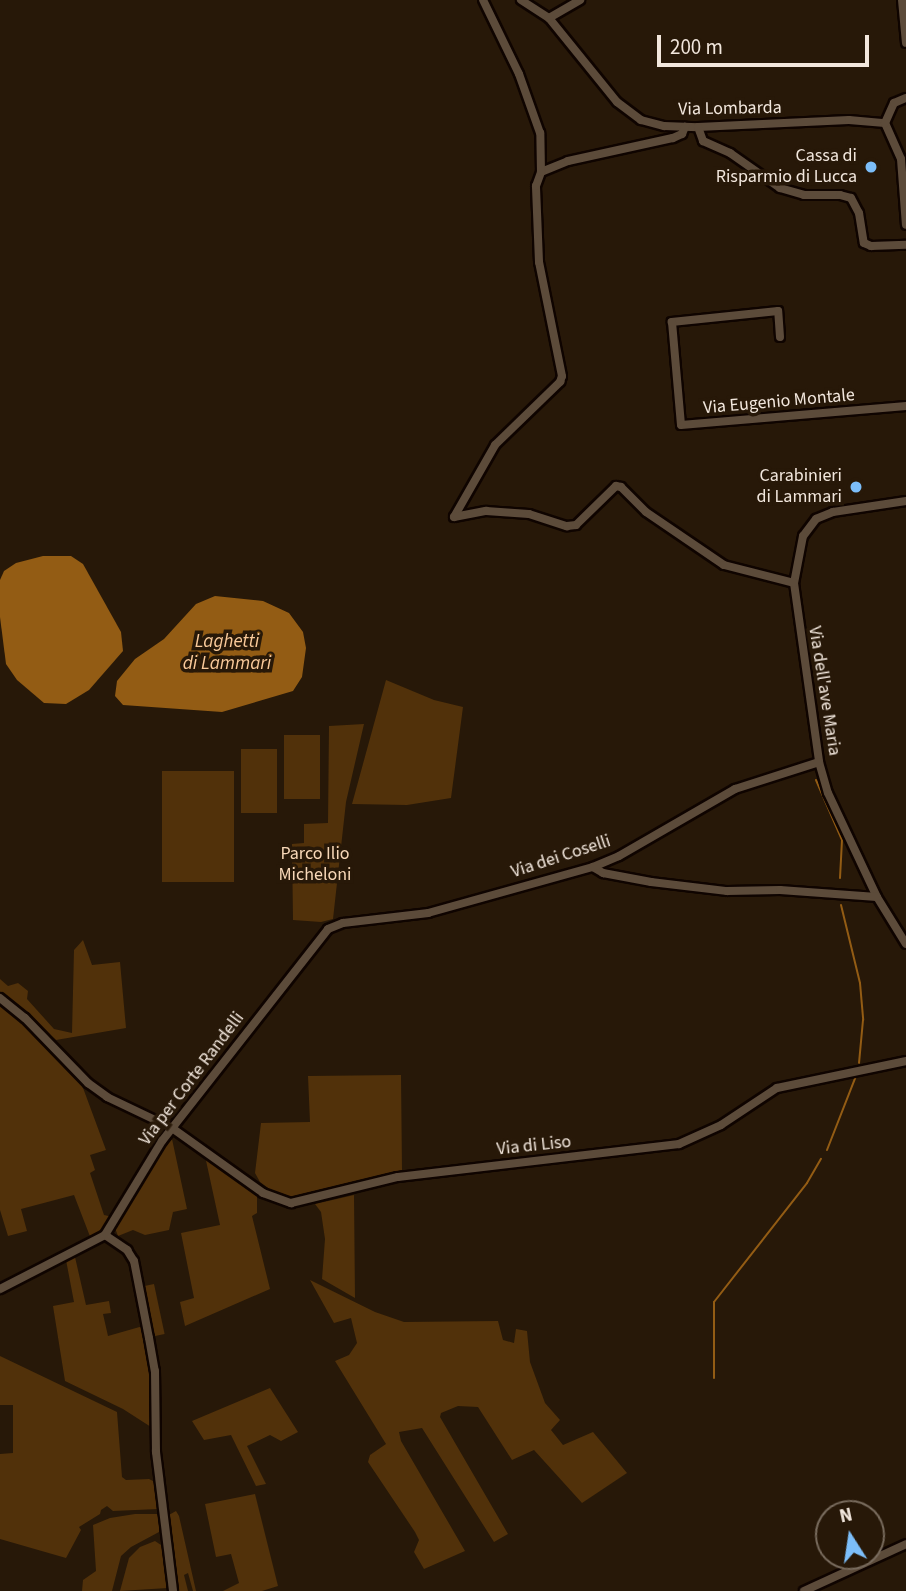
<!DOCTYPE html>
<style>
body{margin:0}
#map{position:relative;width:906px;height:1591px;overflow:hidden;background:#271808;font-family:"Source Sans 3",sans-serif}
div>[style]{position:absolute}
.green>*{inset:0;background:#51310a;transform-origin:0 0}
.water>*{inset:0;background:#935c14}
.stream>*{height:2px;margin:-1px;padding:0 1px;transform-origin:1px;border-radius:1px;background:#935c14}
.roads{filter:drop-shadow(2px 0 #0f0400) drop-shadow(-2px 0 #0f0400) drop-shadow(0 2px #0f0400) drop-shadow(0 -2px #0f0400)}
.minor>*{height:8px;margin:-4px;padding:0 4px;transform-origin:4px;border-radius:4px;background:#5c4b3a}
.dots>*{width:19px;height:19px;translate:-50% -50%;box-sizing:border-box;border:4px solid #271808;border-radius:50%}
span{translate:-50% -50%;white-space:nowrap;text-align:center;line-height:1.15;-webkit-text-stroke:7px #271808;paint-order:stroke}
.street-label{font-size:18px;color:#f2e7dd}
.poi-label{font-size:18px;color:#f2e7dd}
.right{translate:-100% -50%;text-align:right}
.park-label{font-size:18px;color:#f8d8b8}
.water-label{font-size:19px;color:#faca9a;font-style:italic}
.north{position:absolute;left:815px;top:1500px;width:70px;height:70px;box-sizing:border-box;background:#271808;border:2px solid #786b5d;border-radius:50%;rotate:348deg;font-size:19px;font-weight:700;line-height:28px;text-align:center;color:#f2e7dd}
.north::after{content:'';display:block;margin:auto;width:24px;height:32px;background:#7cbef9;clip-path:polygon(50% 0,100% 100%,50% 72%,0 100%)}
.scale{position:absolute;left:657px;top:35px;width:212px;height:32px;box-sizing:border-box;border:4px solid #f2e7dd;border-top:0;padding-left:9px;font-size:21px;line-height:24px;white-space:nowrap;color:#f2e7dd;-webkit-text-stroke:5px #271808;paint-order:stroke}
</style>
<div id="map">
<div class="green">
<i style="clip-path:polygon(386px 680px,434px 700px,463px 707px,451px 798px,407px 805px,352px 804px)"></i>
<i style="clip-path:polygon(364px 724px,346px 802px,333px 919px,321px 922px,293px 920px,292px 844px,304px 843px,304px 824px,328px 823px,329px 726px)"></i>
<i style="left:284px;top:735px;width:36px;height:64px"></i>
<i style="left:241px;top:749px;width:36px;height:64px"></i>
<i style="left:234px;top:771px;width:111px;height:72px;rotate:90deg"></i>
<i style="clip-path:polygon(83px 940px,92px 965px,120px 962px,126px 1028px,56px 1040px,0 992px,0 979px,8px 986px,18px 983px,28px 991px,27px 999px,54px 1029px,72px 1033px,74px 950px)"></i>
<i style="clip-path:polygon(0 998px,79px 1077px,106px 1150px,90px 1155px,95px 1170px,90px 1173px,104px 1215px,113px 1217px,95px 1237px,91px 1239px,74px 1195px,21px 1209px,27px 1231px,8px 1236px,0 1210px)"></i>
<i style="clip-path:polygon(401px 1075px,402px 1170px,327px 1192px,295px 1198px,272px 1191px,260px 1182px,255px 1173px,261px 1123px,310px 1122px,308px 1076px)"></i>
<i style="clip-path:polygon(172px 1139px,187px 1209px,173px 1212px,169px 1230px,145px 1235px,133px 1230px,118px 1236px,115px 1228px,166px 1143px)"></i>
<i style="clip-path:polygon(205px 1156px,257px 1192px,257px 1213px,252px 1216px,270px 1289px,185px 1326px,180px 1302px,194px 1298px,181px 1233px,220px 1225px)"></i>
<i style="clip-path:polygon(354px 1195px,355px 1298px,322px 1279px,325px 1239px,321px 1212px,315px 1204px)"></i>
<i style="clip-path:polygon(75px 1257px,86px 1305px,109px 1301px,111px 1313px,103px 1314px,108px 1336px,143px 1326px,152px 1373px,151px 1427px,123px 1409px,65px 1381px,53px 1306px,74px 1302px,66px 1260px)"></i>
<i style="clip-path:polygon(310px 1280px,375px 1312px,404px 1322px,498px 1321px,503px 1340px,514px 1343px,516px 1329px,527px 1331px,530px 1362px,545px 1403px,560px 1420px,551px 1430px,563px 1445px,593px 1432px,627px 1473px,582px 1503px,534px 1450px,512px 1460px,478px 1407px,458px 1406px,441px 1413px,440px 1417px,508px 1534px,494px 1542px,422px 1428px,399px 1432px,401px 1441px,465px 1551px,424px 1569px,414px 1552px,419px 1540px,415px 1532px,368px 1462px,370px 1455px,386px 1444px,335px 1361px,349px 1355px,357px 1343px,351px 1318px,334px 1323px)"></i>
<i style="left:154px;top:1284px;width:51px;height:11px;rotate:78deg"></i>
<i style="clip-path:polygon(0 1356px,117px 1412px,122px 1477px,126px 1480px,149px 1479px,155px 1482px,158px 1509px,113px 1511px,107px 1506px,101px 1510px,100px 1514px,79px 1527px,81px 1530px,66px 1558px,0 1539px,0 1454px,13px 1453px,13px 1405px,0 1405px)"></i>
<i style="clip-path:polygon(270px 1388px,298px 1432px,281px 1441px,270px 1435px,247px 1446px,266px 1484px,256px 1486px,231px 1435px,204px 1440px,192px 1421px)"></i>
<i style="clip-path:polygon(255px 1494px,278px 1586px,262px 1591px,223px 1591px,239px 1583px,231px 1554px,216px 1557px,205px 1504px)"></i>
<i style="clip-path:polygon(176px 1511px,179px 1516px,196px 1591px,193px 1591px,188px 1573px,184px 1575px,188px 1591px,176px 1591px,167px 1516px)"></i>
<i style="clip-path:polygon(135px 1514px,157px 1514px,162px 1519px,159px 1532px,131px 1547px,121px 1556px,112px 1591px,82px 1591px,83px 1580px,96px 1571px,93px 1525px,110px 1518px)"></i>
<i style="clip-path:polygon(155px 1541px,164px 1547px,168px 1588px,120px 1591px,129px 1558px,140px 1547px)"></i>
</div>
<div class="water">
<i style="clip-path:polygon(43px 556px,71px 556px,83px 564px,121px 632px,123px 651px,89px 690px,66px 704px,44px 703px,17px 680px,6px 664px,0 617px,0 580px,4px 571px,16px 563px)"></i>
<i style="clip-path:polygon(215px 596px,263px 601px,289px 613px,303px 632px,306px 648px,302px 677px,293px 691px,222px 712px,123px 705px,115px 696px,117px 681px,135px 659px,164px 639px,196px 604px)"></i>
</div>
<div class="stream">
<i style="left:816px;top:780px;width:65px;rotate:66.6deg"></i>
<i style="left:842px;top:840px;width:38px;rotate:93deg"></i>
<i style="left:841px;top:905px;width:80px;rotate:76.3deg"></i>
<i style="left:860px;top:983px;width:37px;rotate:85deg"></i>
<i style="left:863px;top:1020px;width:43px;rotate:95.3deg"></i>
<i style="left:827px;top:1150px;width:79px;rotate:-68.6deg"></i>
<i style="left:714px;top:1378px;width:76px;rotate:-90deg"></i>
<i style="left:714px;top:1302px;width:151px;rotate:-52deg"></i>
<i style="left:807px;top:1183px;width:28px;rotate:-60deg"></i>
</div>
<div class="roads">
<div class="minor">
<i style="left:521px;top:0;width:33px;rotate:33deg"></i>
<i style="left:549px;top:18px;width:108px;rotate:51deg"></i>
<i style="left:617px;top:102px;width:30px;rotate:37deg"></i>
<i style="left:641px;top:120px;width:24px;rotate:15deg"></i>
<i style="left:664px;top:126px;width:34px;rotate:2deg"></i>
<i style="left:698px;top:127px;width:151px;rotate:-2.7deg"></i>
<i style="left:849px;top:120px;width:36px;rotate:5deg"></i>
<i style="left:885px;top:123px;width:39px;rotate:66deg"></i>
<i style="left:901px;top:159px;width:66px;rotate:85.7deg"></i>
<i style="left:902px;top:0;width:43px;rotate:84.7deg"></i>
<i style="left:549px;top:18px;width:36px;rotate:-30deg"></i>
<i style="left:885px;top:123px;width:22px;rotate:-66deg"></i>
<i style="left:894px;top:103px;width:13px;rotate:-23deg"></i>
<i style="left:698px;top:127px;width:15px;rotate:70deg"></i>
<i style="left:703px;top:141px;width:30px;rotate:24deg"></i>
<i style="left:730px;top:153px;width:61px;rotate:35deg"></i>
<i style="left:780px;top:188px;width:25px;rotate:16deg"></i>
<i style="left:804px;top:195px;width:36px"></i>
<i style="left:840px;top:195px;width:11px;rotate:15deg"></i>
<i style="left:851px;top:198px;width:17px;rotate:62deg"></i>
<i style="left:859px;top:213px;width:30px;rotate:81deg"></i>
<i style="left:864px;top:243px;width:8px;rotate:23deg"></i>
<i style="left:871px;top:246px;width:35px;rotate:-2deg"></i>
<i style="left:541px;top:172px;width:29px;rotate:-22deg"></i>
<i style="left:568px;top:161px;width:107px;rotate:-12.4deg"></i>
<i style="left:673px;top:138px;width:10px;rotate:-24deg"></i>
<i style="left:682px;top:134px;width:8px;rotate:-67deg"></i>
<i style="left:780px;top:337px;width:26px;rotate:-94deg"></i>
<i style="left:778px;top:311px;width:107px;rotate:174.1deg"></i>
<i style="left:672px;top:322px;width:103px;rotate:85deg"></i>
<i style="left:681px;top:425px;width:226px;rotate:-4.8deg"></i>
<i style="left:906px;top:501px;width:74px;rotate:171.4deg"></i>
<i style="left:833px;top:512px;width:18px;rotate:158deg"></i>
<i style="left:816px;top:519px;width:21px;rotate:127deg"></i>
<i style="left:803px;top:536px;width:48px;rotate:100.8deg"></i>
<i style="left:794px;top:583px;width:181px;rotate:82deg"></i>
<i style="left:819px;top:762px;width:32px;rotate:74deg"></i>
<i style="left:828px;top:793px;width:115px;rotate:64.8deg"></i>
<i style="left:877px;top:897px;width:55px;rotate:58.3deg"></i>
<i style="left:454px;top:517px;width:83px;rotate:-60.3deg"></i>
<i style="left:495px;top:445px;width:91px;rotate:-44.1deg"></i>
<i style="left:560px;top:382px;width:6px;rotate:-72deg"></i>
<i style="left:562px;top:376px;width:116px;rotate:-101.4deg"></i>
<i style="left:539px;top:262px;width:76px;rotate:-92.3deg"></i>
<i style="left:536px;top:186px;width:15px;rotate:-70deg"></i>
<i style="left:541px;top:172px;width:39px;rotate:-91deg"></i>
<i style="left:540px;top:133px;width:63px;rotate:-109.6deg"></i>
<i style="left:519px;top:74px;width:82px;rotate:-115.9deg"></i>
<i style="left:454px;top:517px;width:33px;rotate:-11deg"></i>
<i style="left:486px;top:511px;width:43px;rotate:4deg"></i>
<i style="left:529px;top:514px;width:40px;rotate:18deg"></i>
<i style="left:567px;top:526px;width:9px;rotate:-6deg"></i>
<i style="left:576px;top:525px;width:56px;rotate:-44.3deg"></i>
<i style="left:616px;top:486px;width:5px;rotate:11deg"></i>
<i style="left:621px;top:487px;width:35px;rotate:45deg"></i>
<i style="left:646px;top:512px;width:94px;rotate:34.2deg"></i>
<i style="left:724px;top:565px;width:72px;rotate:14.4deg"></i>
<i style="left:593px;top:867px;width:12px;rotate:31deg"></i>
<i style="left:603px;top:873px;width:49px;rotate:10.6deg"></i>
<i style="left:651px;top:882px;width:77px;rotate:6.8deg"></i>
<i style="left:727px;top:891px;width:53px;rotate:-1.1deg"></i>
<i style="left:780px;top:890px;width:97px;rotate:4.1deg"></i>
<i style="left:0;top:998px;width:32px;rotate:39deg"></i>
<i style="left:25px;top:1018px;width:91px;rotate:45.9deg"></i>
<i style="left:88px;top:1083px;width:24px;rotate:36deg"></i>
<i style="left:107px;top:1097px;width:72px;rotate:25.5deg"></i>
<i style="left:172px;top:1128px;width:112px;rotate:35.5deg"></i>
<i style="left:263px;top:1193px;width:30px;rotate:20deg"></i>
<i style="left:291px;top:1203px;width:110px;rotate:-13.7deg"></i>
<i style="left:398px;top:1177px;width:283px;rotate:-6.7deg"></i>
<i style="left:679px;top:1144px;width:46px;rotate:-24.3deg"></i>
<i style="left:721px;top:1125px;width:67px;rotate:-33.5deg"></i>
<i style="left:777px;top:1088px;width:132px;rotate:-11.8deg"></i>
<i style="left:105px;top:1235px;width:27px;rotate:34deg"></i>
<i style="left:127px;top:1250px;width:13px;rotate:58deg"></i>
<i style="left:134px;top:1261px;width:78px;rotate:79deg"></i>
<i style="left:149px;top:1338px;width:34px;rotate:80deg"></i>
<i style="left:155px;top:1371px;width:81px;rotate:89.3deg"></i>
<i style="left:156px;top:1452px;width:140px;rotate:83deg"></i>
<i style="left:0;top:1289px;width:118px;rotate:-27.2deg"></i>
<i style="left:105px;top:1235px;width:110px;rotate:-58.8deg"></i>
<i style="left:162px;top:1141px;width:269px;rotate:-51.9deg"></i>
<i style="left:328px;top:929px;width:16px;rotate:-22deg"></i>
<i style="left:343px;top:923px;width:86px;rotate:-6.7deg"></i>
<i style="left:428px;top:913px;width:171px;rotate:-15.6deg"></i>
<i style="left:593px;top:867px;width:28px;rotate:-23deg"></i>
<i style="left:619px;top:856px;width:134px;rotate:-30deg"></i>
<i style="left:735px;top:789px;width:88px;rotate:-17.8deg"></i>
<i style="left:804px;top:1591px;width:112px;rotate:-24.7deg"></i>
</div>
</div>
<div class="dots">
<i style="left:871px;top:167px;background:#7cbef9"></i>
<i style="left:856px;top:487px;background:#7cbef9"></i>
</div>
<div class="street-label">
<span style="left:730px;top:109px;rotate:-1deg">Via Lombarda</span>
<span style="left:779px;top:402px;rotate:-5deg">Via Eugenio Montale</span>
<span style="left:824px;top:691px;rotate:81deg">Via dell'ave Maria</span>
<span style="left:561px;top:857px;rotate:-18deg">Via dei Coselli</span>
<span style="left:192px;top:1079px;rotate:-53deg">Via per Corte Randelli</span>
<span style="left:534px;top:1146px;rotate:-6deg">Via di Liso</span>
</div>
<div class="poi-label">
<span class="right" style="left:857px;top:167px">Cassa di<br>Risparmio di Lucca</span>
<span class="right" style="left:842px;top:487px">Carabinieri<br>di Lammari</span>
</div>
<div class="park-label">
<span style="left:315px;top:865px">Parco Ilio<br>Micheloni</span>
</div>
<div class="water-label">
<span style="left:227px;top:653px">Laghetti<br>di Lammari</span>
</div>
<div class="north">N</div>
<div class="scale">200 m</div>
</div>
